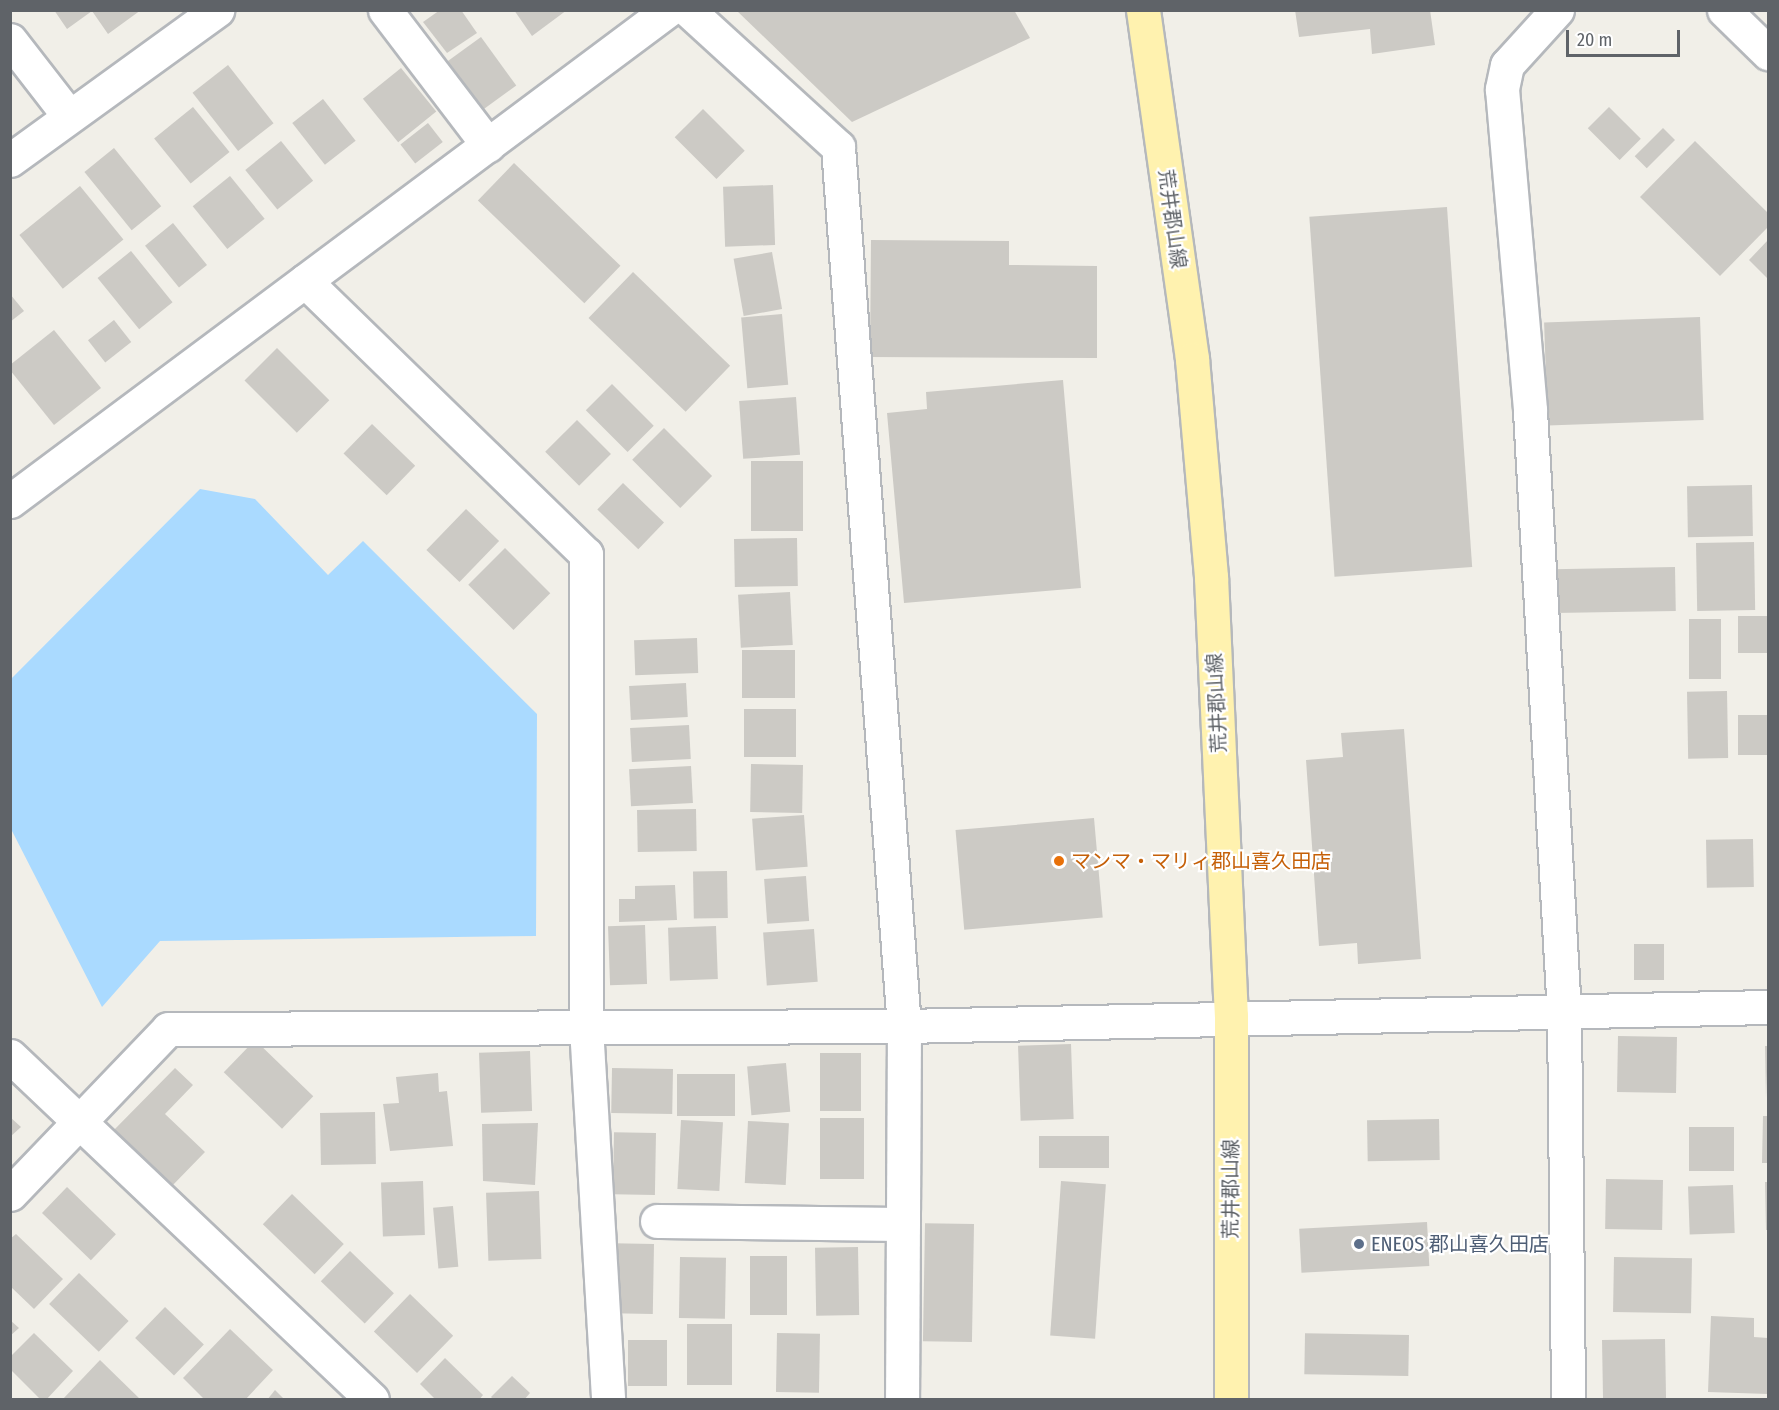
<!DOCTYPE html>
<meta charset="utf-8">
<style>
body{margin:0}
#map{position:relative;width:1779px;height:1410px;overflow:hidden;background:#f1efe8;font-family:"Fira Sans Condensed","Noto Sans JP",sans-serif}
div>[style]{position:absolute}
.water>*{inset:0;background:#aadaff}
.building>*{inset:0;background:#cccac5;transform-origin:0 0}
.roads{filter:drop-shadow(2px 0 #b5b8bc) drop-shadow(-2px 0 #b5b8bc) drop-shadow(0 2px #b5b8bc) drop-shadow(0 -2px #b5b8bc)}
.minor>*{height:33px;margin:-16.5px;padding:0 16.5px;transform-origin:16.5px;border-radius:16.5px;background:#fff}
.major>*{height:33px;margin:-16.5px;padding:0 16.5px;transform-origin:16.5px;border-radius:16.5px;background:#fff2af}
.dots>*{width:16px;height:16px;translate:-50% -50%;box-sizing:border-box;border:3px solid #fff;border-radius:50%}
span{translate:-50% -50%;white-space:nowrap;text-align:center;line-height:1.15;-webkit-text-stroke:4.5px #fff;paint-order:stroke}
.street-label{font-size:20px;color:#5f6368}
.food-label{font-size:20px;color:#c56008}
.left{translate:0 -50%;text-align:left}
.service-label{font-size:20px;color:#4e5e75}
.frame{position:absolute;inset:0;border:12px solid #5f6368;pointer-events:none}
.scale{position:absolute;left:1566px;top:30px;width:114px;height:27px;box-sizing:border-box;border:3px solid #5f6368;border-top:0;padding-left:8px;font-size:18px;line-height:21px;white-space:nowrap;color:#5f6368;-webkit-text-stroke:4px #fff;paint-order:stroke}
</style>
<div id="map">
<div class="water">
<i style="clip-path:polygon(200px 489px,255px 499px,328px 575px,363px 541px,537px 714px,536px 936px,160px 941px,102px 1007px,11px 829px,11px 679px)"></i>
</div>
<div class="building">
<i style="clip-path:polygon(54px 10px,141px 10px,108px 34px,92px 11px,67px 29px)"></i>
<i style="clip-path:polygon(440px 10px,461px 10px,477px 33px,447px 53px,423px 22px)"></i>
<i style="clip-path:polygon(514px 10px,567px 10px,532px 36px)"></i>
<i style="clip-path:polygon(736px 10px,1014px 10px,1030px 38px,852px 122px)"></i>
<i style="clip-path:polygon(1295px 10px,1430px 10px,1435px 45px,1372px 54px,1370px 29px,1299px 37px)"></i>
<i style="left:481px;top:37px;width:60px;height:46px;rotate:54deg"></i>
<i style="left:228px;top:65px;width:74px;height:45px;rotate:52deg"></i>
<i style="left:401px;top:68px;width:56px;height:49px;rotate:51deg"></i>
<i style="left:323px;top:99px;width:53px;height:39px;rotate:52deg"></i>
<i style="left:193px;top:107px;width:58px;height:50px;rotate:51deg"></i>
<i style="left:1609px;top:107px;width:45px;height:30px;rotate:45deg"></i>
<i style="left:703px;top:109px;width:59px;height:40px;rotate:45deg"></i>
<i style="left:428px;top:123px;width:24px;height:35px;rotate:52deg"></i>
<i style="left:1663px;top:128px;width:17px;height:40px;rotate:45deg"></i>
<i style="left:281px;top:141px;width:51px;height:46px;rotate:51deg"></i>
<i style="clip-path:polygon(1695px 141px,1768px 213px,1768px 227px,1720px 276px,1640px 197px)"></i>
<i style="left:114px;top:148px;width:75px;height:38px;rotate:51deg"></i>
<i style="left:514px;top:163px;width:148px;height:52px;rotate:44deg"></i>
<i style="left:230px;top:176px;width:55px;height:48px;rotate:51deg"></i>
<i style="left:773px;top:185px;width:60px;height:50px;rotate:88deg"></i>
<i style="left:80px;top:186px;width:69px;height:78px;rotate:51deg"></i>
<i style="left:1447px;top:207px;width:361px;height:138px;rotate:86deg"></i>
<i style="left:173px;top:223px;width:54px;height:36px;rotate:51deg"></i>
<i style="clip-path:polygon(871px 240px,1009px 241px,1009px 265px,1097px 266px,1097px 358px,870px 357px)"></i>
<i style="clip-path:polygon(1768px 240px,1768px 279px,1749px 260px)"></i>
<i style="left:131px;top:251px;width:66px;height:43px;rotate:51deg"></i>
<i style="left:772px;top:252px;width:58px;height:39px;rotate:80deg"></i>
<i style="left:633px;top:272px;width:135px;height:64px;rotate:44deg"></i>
<i style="clip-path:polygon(10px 294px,24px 311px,10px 322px)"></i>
<i style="left:782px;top:314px;width:71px;height:41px;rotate:85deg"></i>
<i style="left:1700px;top:317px;width:103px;height:156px;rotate:88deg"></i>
<i style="left:114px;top:320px;width:28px;height:33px;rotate:52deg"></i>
<i style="clip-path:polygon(54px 330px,101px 388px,54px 425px,10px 370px,10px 365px)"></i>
<i style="left:277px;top:348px;width:74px;height:46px;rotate:45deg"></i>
<i style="clip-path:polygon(1063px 380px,1081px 588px,904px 603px,887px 413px,927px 409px,926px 392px)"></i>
<i style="left:612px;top:384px;width:59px;height:37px;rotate:45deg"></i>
<i style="left:796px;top:397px;width:58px;height:57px;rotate:86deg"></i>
<i style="left:577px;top:420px;width:48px;height:45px;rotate:45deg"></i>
<i style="left:372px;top:424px;width:60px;height:41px;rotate:44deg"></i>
<i style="left:664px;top:428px;width:68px;height:45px;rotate:45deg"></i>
<i style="left:751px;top:461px;width:52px;height:70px"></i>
<i style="left:623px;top:483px;width:57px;height:37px;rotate:44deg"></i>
<i style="left:1752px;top:485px;width:51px;height:65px;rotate:89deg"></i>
<i style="left:466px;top:509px;width:46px;height:57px;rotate:44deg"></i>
<i style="left:797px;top:538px;width:48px;height:63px;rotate:89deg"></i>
<i style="left:1754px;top:542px;width:68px;height:58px;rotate:89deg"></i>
<i style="left:505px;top:548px;width:64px;height:52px;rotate:45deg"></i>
<i style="left:1675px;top:567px;width:44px;height:122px;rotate:89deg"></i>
<i style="left:790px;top:592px;width:53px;height:52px;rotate:87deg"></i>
<i style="left:1768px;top:616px;width:37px;height:30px;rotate:90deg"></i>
<i style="left:1689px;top:619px;width:32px;height:60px"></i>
<i style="left:697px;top:638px;width:35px;height:63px;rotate:88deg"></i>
<i style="left:795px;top:650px;width:48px;height:53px;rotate:90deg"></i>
<i style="left:686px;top:683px;width:34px;height:57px;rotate:87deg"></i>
<i style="left:1727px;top:691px;width:67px;height:40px;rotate:89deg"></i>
<i style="left:796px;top:709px;width:48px;height:52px;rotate:90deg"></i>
<i style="left:1738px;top:715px;width:30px;height:40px"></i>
<i style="left:689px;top:725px;width:34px;height:59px;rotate:87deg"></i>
<i style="clip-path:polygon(1404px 729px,1421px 959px,1358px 964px,1357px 943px,1319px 946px,1306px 760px,1343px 757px,1341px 733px)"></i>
<i style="left:751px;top:764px;width:52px;height:48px;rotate:1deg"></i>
<i style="left:691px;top:766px;width:37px;height:62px;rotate:87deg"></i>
<i style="left:696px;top:809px;width:42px;height:59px;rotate:89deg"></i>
<i style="left:804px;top:815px;width:52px;height:52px;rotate:86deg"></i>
<i style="left:1094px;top:818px;width:100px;height:139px;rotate:85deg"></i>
<i style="left:1753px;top:839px;width:48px;height:47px;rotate:89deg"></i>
<i style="left:727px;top:871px;width:47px;height:34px;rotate:89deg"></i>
<i style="left:806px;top:876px;width:45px;height:42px;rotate:86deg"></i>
<i style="clip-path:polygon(675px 885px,677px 920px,619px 922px,619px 899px,635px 899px,635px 886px)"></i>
<i style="left:645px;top:925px;width:59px;height:37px;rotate:88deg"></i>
<i style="left:716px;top:926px;width:53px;height:48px;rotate:88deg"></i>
<i style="left:814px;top:929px;width:53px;height:51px;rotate:86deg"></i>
<i style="left:1634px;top:944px;width:30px;height:36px"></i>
<i style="left:1618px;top:1036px;width:59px;height:56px;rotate:1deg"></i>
<i style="left:255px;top:1040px;width:81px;height:45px;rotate:44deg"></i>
<i style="left:1071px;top:1044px;width:75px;height:53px;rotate:88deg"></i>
<i style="clip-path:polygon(1765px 1046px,1768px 1046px,1766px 1098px)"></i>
<i style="left:530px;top:1051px;width:60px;height:51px;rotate:88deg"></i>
<i style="left:861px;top:1053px;width:58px;height:41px;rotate:90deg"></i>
<i style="left:786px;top:1063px;width:49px;height:39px;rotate:85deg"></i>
<i style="clip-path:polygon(175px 1068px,193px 1085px,165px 1114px,205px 1152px,171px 1187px,113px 1131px)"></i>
<i style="left:673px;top:1069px;width:45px;height:61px;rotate:91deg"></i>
<i style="clip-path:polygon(438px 1073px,439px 1092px,447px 1091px,453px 1146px,390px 1151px,383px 1104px,399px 1103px,396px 1077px)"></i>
<i style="left:677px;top:1074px;width:58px;height:42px"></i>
<i style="left:375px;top:1112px;width:52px;height:55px;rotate:89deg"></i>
<i style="clip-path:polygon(1763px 1116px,1768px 1116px,1768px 1163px,1762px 1163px)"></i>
<i style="clip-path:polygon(10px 1117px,21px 1127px,10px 1137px)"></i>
<i style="left:820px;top:1118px;width:44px;height:61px"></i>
<i style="left:1439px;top:1119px;width:41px;height:72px;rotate:89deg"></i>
<i style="left:681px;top:1120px;width:42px;height:69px;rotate:3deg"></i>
<i style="left:748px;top:1121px;width:41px;height:62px;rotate:3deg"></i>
<i style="clip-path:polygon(538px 1123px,535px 1185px,483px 1181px,482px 1124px)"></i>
<i style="left:1689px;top:1127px;width:45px;height:44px"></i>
<i style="left:656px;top:1133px;width:62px;height:42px;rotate:91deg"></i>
<i style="left:1039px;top:1136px;width:70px;height:32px"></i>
<i style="left:1606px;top:1179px;width:57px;height:50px;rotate:1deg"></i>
<i style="left:423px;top:1181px;width:54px;height:42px;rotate:88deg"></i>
<i style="left:1061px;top:1181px;width:45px;height:155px;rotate:4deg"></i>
<i style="clip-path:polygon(1765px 1182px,1768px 1182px,1768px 1230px,1766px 1230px)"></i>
<i style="left:1733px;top:1185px;width:48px;height:45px;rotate:88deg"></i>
<i style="left:67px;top:1187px;width:68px;height:36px;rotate:44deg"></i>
<i style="left:539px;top:1191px;width:68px;height:53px;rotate:88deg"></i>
<i style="left:292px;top:1194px;width:72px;height:42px;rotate:44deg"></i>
<i style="left:453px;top:1206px;width:61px;height:20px;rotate:85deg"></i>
<i style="left:1427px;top:1222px;width:44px;height:128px;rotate:87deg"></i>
<i style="left:974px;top:1224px;width:118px;height:49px;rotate:91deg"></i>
<i style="clip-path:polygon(16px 1234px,63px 1279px,34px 1309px,10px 1286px,10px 1239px)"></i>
<i style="left:654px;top:1244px;width:70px;height:40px;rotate:91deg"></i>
<i style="left:858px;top:1247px;width:68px;height:43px;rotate:89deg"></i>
<i style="left:350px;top:1251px;width:61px;height:42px;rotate:44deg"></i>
<i style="left:750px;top:1256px;width:37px;height:59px"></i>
<i style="left:680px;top:1257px;width:46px;height:61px;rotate:1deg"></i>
<i style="left:1614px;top:1257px;width:78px;height:55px;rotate:1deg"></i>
<i style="left:79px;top:1273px;width:69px;height:43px;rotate:44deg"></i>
<i style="left:410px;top:1294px;width:60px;height:52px;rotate:44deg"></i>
<i style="left:165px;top:1307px;width:54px;height:43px;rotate:44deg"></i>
<i style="clip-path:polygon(1711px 1316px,1754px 1318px,1754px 1337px,1768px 1338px,1768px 1394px,1708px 1392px)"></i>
<i style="clip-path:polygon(10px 1320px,19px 1328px,10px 1336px)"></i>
<i style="left:687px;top:1324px;width:45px;height:61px"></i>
<i style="clip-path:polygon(230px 1329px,273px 1370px,245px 1400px,205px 1400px,183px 1378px)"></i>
<i style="clip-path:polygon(34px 1333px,73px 1371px,46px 1400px,41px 1400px,10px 1369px,10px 1357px)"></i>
<i style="left:777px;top:1333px;width:43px;height:59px;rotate:1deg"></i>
<i style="left:1409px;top:1335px;width:41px;height:104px;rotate:91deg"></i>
<i style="left:1665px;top:1339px;width:61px;height:63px;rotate:89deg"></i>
<i style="left:628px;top:1340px;width:39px;height:46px"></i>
<i style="clip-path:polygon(445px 1358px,483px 1395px,479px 1400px,436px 1400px,420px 1384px)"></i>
<i style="clip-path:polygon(100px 1360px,141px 1400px,62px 1400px)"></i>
<i style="clip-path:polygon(512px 1376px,530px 1393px,524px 1400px,494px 1400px,491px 1397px)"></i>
<i style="clip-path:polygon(275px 1390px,285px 1400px,267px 1400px)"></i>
</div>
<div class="roads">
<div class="minor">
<i style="left:385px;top:10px;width:170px;rotate:52.7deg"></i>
<i style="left:688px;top:10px;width:203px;rotate:42.4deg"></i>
<i style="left:838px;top:147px;width:881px;rotate:85.71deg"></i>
<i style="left:904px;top:1026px;width:374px;rotate:90.3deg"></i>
<i style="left:1557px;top:10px;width:74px;rotate:132.3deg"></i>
<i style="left:1507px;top:65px;width:25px;rotate:102deg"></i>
<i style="left:1502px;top:89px;width:323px;rotate:85deg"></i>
<i style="left:1530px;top:411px;width:603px;rotate:86.77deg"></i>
<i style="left:1564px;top:1013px;width:387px;rotate:89.4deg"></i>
<i style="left:1724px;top:10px;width:62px;rotate:44.3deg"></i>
<i style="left:10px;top:40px;width:96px;rotate:52.2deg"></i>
<i style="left:10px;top:160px;width:256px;rotate:-35.9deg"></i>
<i style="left:305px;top:281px;width:392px;rotate:44.2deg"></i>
<i style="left:586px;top:554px;width:473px;rotate:90deg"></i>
<i style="left:586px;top:1027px;width:374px;rotate:86.6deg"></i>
<i style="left:10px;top:501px;width:821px;rotate:-36.73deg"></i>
<i style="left:10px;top:1056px;width:499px;rotate:43.5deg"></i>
<i style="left:10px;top:1194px;width:228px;rotate:-46.2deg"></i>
<i style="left:168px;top:1029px;width:736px;rotate:-0.23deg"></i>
<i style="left:904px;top:1026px;width:864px;rotate:-1.26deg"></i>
<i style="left:657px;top:1221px;width:246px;rotate:0.7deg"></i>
</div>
<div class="major">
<i style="left:1143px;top:10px;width:352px;rotate:82deg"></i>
<i style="left:1192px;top:359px;width:219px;rotate:85deg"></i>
<i style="left:1211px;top:577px;width:439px;rotate:87.4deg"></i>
<i style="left:1231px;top:1016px;width:384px;rotate:90deg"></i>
</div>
</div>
<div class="dots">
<i style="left:1059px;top:861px;background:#e8710a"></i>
<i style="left:1359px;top:1244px;background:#5c6f8a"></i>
</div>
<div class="street-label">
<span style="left:1172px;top:219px;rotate:82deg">荒井郡山線</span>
<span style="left:1217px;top:703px;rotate:-93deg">荒井郡山線</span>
<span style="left:1231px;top:1189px;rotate:-90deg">荒井郡山線</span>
</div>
<div class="food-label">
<span class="left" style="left:1071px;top:861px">マンマ・マリィ郡山喜久田店</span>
</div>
<div class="service-label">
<span class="left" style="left:1371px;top:1244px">ENEOS 郡山喜久田店</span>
</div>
<div class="frame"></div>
<div class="scale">20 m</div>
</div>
